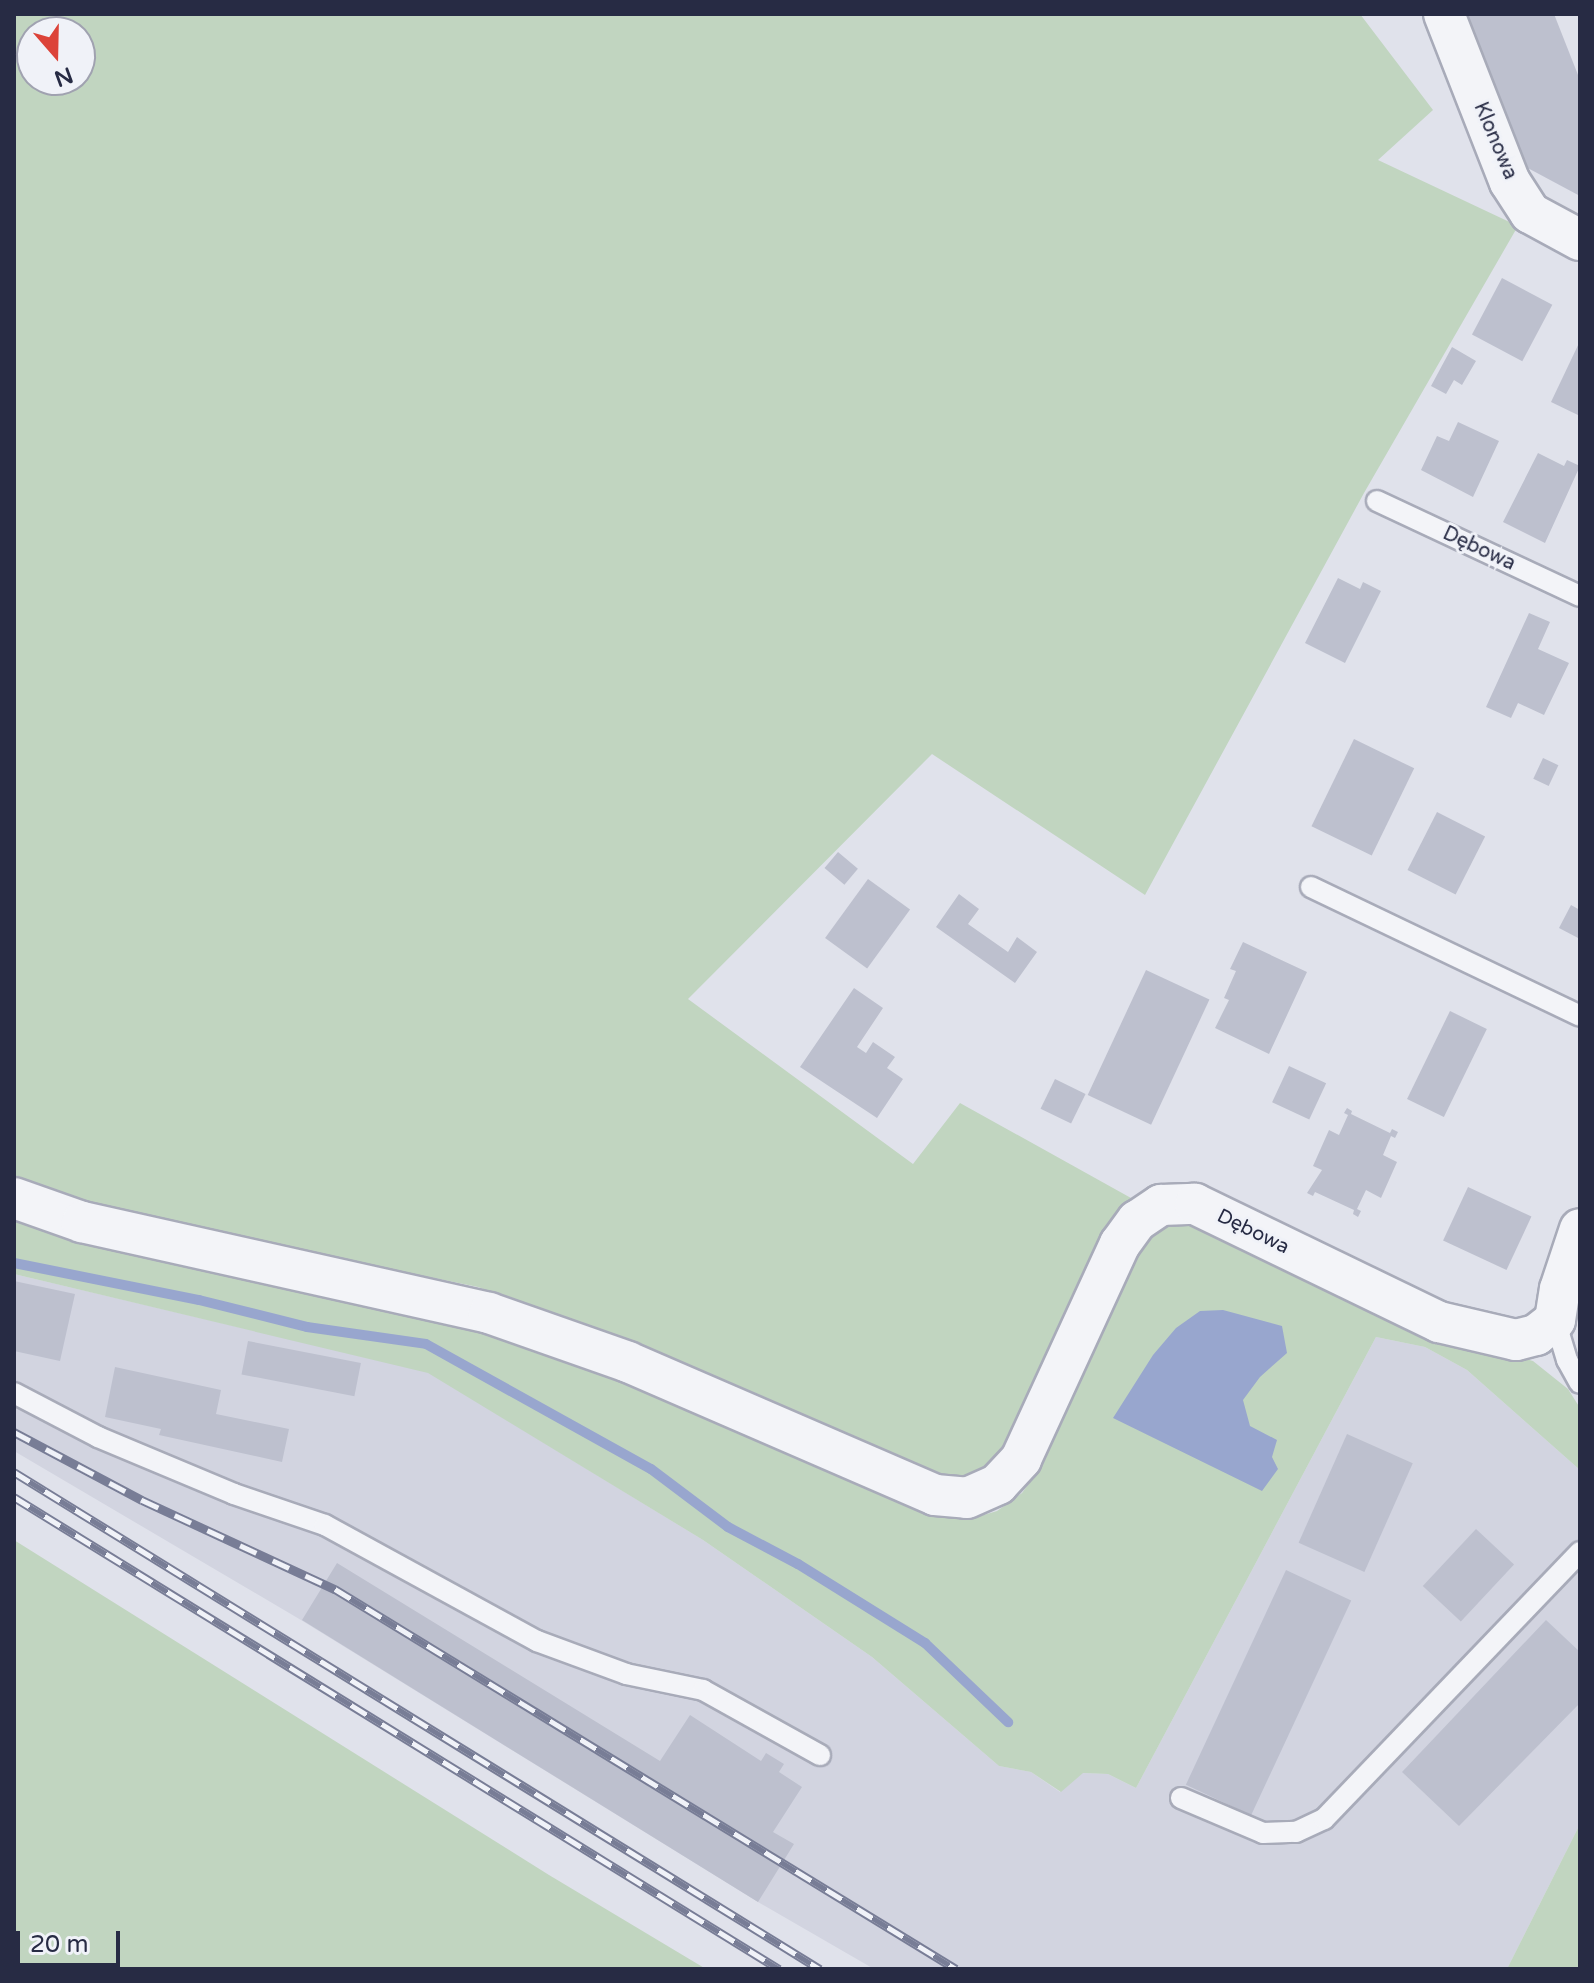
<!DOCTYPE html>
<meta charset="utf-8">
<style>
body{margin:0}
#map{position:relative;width:1594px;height:1983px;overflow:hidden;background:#e0e2eb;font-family:"Varela Round",sans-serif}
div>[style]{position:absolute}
.built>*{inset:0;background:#d2d4e0}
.green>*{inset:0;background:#c1d5c0}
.water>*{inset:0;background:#98a6ce}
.stream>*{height:10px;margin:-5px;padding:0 5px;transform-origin:5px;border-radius:5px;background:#98a6ce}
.building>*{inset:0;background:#bdc0ce;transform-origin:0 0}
.roads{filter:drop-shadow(2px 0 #a8abb9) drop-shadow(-2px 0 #a8abb9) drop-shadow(0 2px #a8abb9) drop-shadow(0 -2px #a8abb9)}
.service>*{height:20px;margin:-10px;padding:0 10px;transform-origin:10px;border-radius:10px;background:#f3f4f8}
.minor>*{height:40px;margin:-20px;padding:0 20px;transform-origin:20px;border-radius:20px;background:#f3f4f8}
.rail>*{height:9px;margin-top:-4.5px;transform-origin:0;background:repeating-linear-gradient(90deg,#f0f2f8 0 18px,#787d96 0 36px);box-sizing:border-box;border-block:2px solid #787d96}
span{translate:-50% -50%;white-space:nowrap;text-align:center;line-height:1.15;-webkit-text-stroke:6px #f0f2f8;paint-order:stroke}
.street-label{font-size:20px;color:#272b44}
.frame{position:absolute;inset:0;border:16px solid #272b44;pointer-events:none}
.north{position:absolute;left:16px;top:16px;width:80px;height:80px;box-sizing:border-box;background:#f0f2f8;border:2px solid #a0a2b0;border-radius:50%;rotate:160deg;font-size:22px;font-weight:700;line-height:32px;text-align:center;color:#272b44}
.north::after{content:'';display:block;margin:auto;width:28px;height:36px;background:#dc4339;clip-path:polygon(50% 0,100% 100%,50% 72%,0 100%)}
.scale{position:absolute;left:16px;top:1931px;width:104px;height:36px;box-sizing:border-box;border:4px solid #272b44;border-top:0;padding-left:10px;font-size:24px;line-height:28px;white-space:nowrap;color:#272b44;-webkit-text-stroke:6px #f0f2f8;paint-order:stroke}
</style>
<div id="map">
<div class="built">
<i style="clip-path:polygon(14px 1274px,428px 1372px,703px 1540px,872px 1657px,999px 1766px,1031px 1772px,1060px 1792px,1082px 1773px,1108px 1774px,1136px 1788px,1376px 1337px,1425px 1347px,1467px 1370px,1580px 1470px,1580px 1824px,1507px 1969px,874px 1969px,758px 1902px,301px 1620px,14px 1451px)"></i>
</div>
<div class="green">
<i style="clip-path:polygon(evenodd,14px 14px,1360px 14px,1433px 110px,1378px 160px,1518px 226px,1364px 493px,1145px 895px,932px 754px,688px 999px,913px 1164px,960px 1103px,1131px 1198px,1005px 1458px,975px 1476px,933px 1480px,641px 1349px,478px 1287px,263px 1243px,76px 1198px,14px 1175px,14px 14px,32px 32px,80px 32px,80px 80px,32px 80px,32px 32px)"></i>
<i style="clip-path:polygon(14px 1218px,406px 1305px,620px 1375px,885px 1491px,947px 1516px,967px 1520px,997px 1511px,1022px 1493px,1037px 1472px,1143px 1244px,1167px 1225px,1183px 1222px,1200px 1225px,1456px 1340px,1533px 1361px,1568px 1389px,1580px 1408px,1580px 1470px,1467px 1370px,1425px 1347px,1376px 1337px,1136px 1788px,1108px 1774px,1083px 1773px,1061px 1792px,1031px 1772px,999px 1766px,872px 1657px,703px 1540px,428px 1373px,14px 1274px)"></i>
<i style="clip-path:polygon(14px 1540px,549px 1875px,706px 1969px,14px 1969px)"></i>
<i style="clip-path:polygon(1580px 1824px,1580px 1969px,1507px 1969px)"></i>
</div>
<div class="water">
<i style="clip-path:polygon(1223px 1310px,1282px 1326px,1287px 1353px,1260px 1377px,1243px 1400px,1250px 1426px,1277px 1440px,1272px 1457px,1278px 1469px,1262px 1491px,1113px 1418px,1153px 1355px,1176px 1328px,1200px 1311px)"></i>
</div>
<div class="stream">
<i style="left:14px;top:1263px;width:189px;rotate:11.3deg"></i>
<i style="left:199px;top:1300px;width:111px;rotate:14deg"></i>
<i style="left:307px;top:1327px;width:120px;rotate:8.1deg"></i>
<i style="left:426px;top:1344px;width:257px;rotate:29.1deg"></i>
<i style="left:651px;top:1469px;width:96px;rotate:37deg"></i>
<i style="left:728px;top:1527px;width:79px;rotate:27.9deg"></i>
<i style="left:798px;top:1564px;width:150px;rotate:31.9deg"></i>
<i style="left:925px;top:1643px;width:115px;rotate:43.6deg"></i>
</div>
<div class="building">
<i style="clip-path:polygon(1467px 14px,1554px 14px,1580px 80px,1580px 196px,1524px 166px)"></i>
<i style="left:1502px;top:278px;width:57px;height:64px;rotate:28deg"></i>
<i style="clip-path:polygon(1580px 341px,1580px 416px,1551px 402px)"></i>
<i style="clip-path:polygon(1452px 347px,1476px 361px,1462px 385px,1454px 380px,1446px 394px,1431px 386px)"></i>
<i style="clip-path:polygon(1458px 422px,1499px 441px,1473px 497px,1421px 470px,1437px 436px,1449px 441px)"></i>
<i style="clip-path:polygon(1538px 453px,1564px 466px,1567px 460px,1580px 466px,1545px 543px,1503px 522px)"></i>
<i style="clip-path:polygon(1338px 578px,1360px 589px,1363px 582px,1381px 591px,1345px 663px,1305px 643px)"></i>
<i style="clip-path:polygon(1529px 613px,1550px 622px,1538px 649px,1569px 663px,1544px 715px,1518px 703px,1511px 718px,1486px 707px)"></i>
<i style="left:1354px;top:739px;width:67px;height:97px;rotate:26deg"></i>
<i style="left:1543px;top:758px;width:17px;height:23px;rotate:25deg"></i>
<i style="left:1437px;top:812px;width:54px;height:65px;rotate:27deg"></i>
<i style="left:838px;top:852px;width:26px;height:21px;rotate:40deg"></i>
<i style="left:868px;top:879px;width:52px;height:73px;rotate:36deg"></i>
<i style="clip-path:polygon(959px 894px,979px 909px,968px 924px,1008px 952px,1017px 937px,1037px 952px,1015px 983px,936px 927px)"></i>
<i style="clip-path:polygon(1571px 905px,1580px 910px,1580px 939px,1559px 928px)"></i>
<i style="clip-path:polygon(1243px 942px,1307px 972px,1269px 1054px,1215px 1028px,1229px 1000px,1224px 998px,1236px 971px,1230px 969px)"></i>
<i style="left:1146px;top:970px;width:70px;height:138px;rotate:25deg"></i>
<i style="clip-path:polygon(854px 988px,883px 1008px,857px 1047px,866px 1053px,873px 1042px,895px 1057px,887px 1068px,903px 1079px,877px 1118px,800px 1067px)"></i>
<i style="left:1450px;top:1011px;width:41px;height:98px;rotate:26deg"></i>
<i style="left:1289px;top:1066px;width:41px;height:40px;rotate:25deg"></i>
<i style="left:1055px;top:1079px;width:34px;height:33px;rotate:26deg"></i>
<i style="clip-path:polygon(1347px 1108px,1352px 1111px,1351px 1114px,1390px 1133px,1392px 1129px,1398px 1132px,1395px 1138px,1391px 1136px,1383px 1155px,1397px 1162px,1381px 1198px,1366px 1190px,1357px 1209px,1361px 1211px,1358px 1217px,1353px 1214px,1354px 1210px,1315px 1192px,1313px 1196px,1307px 1193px,1322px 1170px,1313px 1166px,1329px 1130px,1339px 1135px,1348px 1115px,1344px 1113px)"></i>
<i style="left:1468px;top:1187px;width:70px;height:59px;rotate:25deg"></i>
<i style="clip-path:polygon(14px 1281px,75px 1294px,60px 1361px,14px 1351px)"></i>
<i style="left:248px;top:1341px;width:115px;height:34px;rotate:11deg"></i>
<i style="clip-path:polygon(115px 1367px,221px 1390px,216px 1414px,289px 1429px,282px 1462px,159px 1435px,161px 1429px,105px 1417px)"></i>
<i style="left:1347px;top:1434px;width:72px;height:119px;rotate:24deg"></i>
<i style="left:1476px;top:1529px;width:52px;height:78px;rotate:43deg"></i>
<i style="clip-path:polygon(337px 1563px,660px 1761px,690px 1715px,761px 1761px,766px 1753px,784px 1764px,779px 1772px,802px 1787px,773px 1832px,794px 1844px,758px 1902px,302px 1620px)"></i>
<i style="left:1286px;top:1570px;width:72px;height:237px;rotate:25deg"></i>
<i style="clip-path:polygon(1546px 1620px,1580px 1652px,1580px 1703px,1459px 1826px,1402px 1772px)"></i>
</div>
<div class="roads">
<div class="service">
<i style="left:1377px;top:501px;width:224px;rotate:25.1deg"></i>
<i style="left:1311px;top:887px;width:298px;rotate:25.6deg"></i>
<i style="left:1555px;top:1320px;width:42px;rotate:73.3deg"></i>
<i style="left:1567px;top:1360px;width:26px;rotate:61deg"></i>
<i style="left:14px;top:1393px;width:95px;rotate:27.6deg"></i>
<i style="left:98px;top:1437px;width:147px;rotate:22.7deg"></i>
<i style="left:234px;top:1494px;width:96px;rotate:18.8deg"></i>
<i style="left:325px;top:1525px;width:242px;rotate:28.7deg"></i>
<i style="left:537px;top:1641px;width:95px;rotate:20.3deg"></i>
<i style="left:626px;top:1674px;width:79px;rotate:11.7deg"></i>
<i style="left:703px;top:1690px;width:134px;rotate:29.1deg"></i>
<i style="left:1181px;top:1798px;width:89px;rotate:23.1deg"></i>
<i style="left:1263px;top:1833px;width:33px;rotate:-2deg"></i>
<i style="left:1296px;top:1832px;width:31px;rotate:-25deg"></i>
<i style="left:1324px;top:1819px;width:370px;rotate:-46.2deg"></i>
</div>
<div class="minor">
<i style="left:1444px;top:14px;width:180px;rotate:68.6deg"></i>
<i style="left:1510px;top:182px;width:37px;rotate:57deg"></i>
<i style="left:1530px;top:213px;width:57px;rotate:28.4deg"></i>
<i style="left:14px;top:1198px;width:72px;rotate:19.4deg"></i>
<i style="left:82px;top:1222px;width:417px;rotate:12.6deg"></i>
<i style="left:489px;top:1313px;width:147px;rotate:19.4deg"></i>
<i style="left:628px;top:1362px;width:335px;rotate:23.4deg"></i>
<i style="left:935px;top:1495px;width:32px;rotate:5deg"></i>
<i style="left:967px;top:1498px;width:34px;rotate:-24deg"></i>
<i style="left:998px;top:1484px;width:34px;rotate:-47deg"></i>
<i style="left:1021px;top:1459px;width:237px;rotate:-65.3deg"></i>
<i style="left:1120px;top:1244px;width:29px;rotate:-54deg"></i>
<i style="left:1137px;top:1221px;width:29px;rotate:-34deg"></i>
<i style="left:1161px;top:1205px;width:34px;rotate:-2deg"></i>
<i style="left:1195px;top:1204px;width:271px;rotate:25.8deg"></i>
<i style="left:1439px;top:1322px;width:79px;rotate:13.2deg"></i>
<i style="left:1516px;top:1340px;width:21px;rotate:-14deg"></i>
<i style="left:1536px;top:1335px;width:24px;rotate:-38deg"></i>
<i style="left:1555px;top:1320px;width:31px;rotate:-81deg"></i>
<i style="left:1560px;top:1289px;width:63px;rotate:-71.6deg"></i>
</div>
</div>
<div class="rail">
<i style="left:14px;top:1432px;width:145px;rotate:28deg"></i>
<i style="left:142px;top:1500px;width:213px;rotate:24.8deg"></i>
<i style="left:335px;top:1589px;width:728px;rotate:31.46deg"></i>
<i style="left:14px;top:1472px;width:947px;rotate:31.66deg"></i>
<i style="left:14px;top:1497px;width:899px;rotate:31.67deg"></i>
</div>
<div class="street-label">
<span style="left:1495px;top:141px;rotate:67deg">Klonowa</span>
<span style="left:1479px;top:549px;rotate:25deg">Dębowa</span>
<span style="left:1253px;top:1232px;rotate:26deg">Dębowa</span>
</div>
<div class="frame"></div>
<div class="north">N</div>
<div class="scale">20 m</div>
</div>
